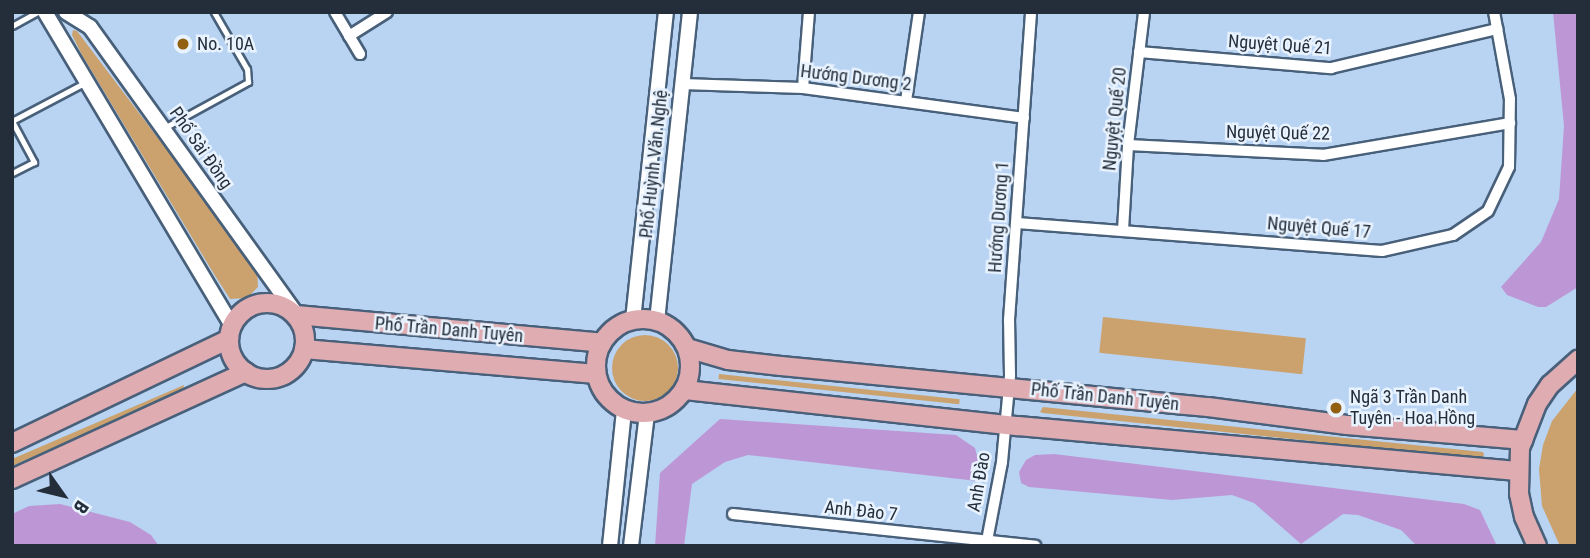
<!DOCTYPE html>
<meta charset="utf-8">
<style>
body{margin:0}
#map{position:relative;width:1590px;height:558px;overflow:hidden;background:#b9d3f2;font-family:"Roboto Condensed",sans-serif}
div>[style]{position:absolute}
.green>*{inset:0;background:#cba26e;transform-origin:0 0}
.round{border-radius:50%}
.water>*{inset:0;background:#bd97d5}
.roads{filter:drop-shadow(2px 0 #48607a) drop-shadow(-2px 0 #48607a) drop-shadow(0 2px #48607a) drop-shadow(0 -2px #48607a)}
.service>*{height:5px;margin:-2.5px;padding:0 2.5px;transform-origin:2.5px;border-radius:2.5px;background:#fff}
.minor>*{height:10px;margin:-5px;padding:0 5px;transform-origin:5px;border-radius:5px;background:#fff}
.tertiary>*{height:14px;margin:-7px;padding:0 7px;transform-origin:7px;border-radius:7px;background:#fff}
.primary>*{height:18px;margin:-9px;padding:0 9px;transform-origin:9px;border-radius:9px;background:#dfacb2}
.primary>.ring{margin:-9px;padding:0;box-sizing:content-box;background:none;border:18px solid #dfacb2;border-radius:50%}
.dots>*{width:19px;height:19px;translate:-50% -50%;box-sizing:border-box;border:4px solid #e8f3ff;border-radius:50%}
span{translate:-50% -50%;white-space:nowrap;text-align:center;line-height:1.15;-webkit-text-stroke:5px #e8f3ff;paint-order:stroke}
.poi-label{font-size:18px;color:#242e3a}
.left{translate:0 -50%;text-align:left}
.street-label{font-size:18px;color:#242e3a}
.frame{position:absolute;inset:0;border:14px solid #242e3a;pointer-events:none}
.north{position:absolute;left:28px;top:460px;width:70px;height:70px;-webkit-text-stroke:5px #e8f3ff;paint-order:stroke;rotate:124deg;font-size:19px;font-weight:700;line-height:28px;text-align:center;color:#242e3a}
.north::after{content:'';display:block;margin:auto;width:24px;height:32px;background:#242e3a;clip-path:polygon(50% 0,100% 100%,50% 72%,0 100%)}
</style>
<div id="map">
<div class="green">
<i style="clip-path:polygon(73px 30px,77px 31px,257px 269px,258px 287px,247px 298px,230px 299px,214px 274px,82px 55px,72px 35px)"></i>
<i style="left:1103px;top:317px;width:204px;height:36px;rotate:6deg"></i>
<i class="round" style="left:612px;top:335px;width:66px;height:66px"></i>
<i style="left:719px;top:374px;width:242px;height:5px;rotate:6deg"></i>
<i style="clip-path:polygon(184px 385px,183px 391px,12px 466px,12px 459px)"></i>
<i style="clip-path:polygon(1578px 388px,1578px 546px,1560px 546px,1542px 506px,1539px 469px,1543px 445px,1552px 421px)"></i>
<i style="clip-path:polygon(1043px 407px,1483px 452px,1484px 455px,1481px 459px,1043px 413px,1040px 412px)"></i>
</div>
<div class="water">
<i style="clip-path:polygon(1553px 12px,1578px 12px,1578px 287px,1546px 307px,1538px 307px,1507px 295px,1501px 287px,1541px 242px,1559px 199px,1564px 126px)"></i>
<i style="clip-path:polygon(720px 419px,956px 435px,975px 448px,980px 467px,977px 481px,748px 455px,725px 462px,692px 484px,684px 546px,655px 546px,660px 473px)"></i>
<i style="clip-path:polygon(1054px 454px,1464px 504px,1480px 510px,1497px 546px,1417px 546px,1401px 530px,1358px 515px,1343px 514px,1301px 544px,1254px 503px,1232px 495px,1172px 500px,1029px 487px,1021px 483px,1019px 472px,1026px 460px,1035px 455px)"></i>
<i style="clip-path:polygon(60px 504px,130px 522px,151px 535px,159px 546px,12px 546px,12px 514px,29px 506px)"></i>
</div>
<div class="roads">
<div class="service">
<i style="left:12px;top:26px;width:29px;rotate:-29deg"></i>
<i style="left:12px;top:121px;width:81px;rotate:-27.8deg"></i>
<i style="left:12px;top:121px;width:47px;rotate:61.8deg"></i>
<i style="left:34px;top:162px;width:25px;rotate:153deg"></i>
<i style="left:164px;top:128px;width:96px;rotate:-28.7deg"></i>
<i style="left:248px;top:82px;width:13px;rotate:-94deg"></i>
<i style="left:247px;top:69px;width:66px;rotate:-120.1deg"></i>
</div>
<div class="minor">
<i style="left:335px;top:12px;width:49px;rotate:59.2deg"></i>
<i style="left:349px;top:36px;width:45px;rotate:-32.3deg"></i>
<i style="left:1139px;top:52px;width:193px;rotate:4.8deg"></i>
<i style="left:1331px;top:68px;width:171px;rotate:-13.2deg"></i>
<i style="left:682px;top:84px;width:121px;rotate:1.9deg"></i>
<i style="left:803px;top:88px;width:223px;rotate:7.7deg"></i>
<i style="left:803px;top:88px;width:76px;rotate:-85.5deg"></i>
<i style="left:906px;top:101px;width:90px;rotate:-81.7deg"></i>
<i style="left:1128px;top:145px;width:195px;rotate:2.9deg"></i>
<i style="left:1323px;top:155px;width:190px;rotate:-9.7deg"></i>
<i style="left:1017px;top:223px;width:366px;rotate:4.4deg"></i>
<i style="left:1382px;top:251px;width:73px;rotate:-12.7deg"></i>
<i style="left:1453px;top:235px;width:42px;rotate:-34.4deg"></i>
<i style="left:1488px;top:211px;width:49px;rotate:-64.5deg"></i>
<i style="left:1509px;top:167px;width:68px;rotate:-89.2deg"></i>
<i style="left:1510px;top:99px;width:88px;rotate:-100.4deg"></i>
<i style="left:1123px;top:230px;width:85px;rotate:-86.6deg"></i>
<i style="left:1128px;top:145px;width:134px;rotate:-83.1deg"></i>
<i style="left:733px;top:514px;width:304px;rotate:6deg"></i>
<i style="left:986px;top:546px;width:86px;rotate:-79.2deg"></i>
<i style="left:1002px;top:462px;width:87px;rotate:-84.7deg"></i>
<i style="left:1010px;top:375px;width:55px;rotate:-91deg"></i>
<i style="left:1009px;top:320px;width:309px;rotate:-85.9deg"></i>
</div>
<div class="tertiary">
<i style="left:45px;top:12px;width:365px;rotate:59.2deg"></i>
<i style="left:66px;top:12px;width:28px;rotate:32deg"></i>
<i style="left:90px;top:27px;width:355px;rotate:54.3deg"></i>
<i style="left:633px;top:320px;width:310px;rotate:-83.9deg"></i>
<i style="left:657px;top:321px;width:311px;rotate:-83.9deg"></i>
<i style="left:610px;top:546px;width:137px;rotate:-84.1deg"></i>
<i style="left:631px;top:546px;width:133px;rotate:-83.1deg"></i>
</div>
<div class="primary">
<i class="ring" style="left:229px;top:303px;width:58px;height:58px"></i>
<i style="left:297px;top:315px;width:306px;rotate:5.2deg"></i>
<i class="ring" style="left:596px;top:319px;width:76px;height:76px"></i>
<i style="left:687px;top:348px;width:43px;rotate:16.3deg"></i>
<i style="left:728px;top:360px;width:53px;rotate:6.5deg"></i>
<i style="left:781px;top:366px;width:429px;rotate:5.5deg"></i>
<i style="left:1208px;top:407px;width:140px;rotate:7.4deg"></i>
<i style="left:1347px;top:425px;width:177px;rotate:4.9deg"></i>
<i style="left:304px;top:349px;width:293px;rotate:4.9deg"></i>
<i style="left:685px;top:390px;width:335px;rotate:6.2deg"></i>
<i style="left:1018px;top:426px;width:501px;rotate:5.15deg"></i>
<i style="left:12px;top:443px;width:241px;rotate:-25.6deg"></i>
<i style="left:12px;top:479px;width:257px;rotate:-24.6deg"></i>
<i style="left:1537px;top:546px;width:32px;rotate:-114deg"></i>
<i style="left:1524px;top:517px;width:24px;rotate:-102deg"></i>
<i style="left:1519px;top:494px;width:46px;rotate:-88.8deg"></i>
<i style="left:1520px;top:448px;width:47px;rotate:-68.9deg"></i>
<i style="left:1537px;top:404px;width:23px;rotate:-56deg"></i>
<i style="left:1550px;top:385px;width:38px;rotate:-42deg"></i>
</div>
</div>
<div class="dots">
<i style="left:183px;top:44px;background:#926010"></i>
<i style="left:1336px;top:408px;background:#926010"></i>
</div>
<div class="poi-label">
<span class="left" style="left:197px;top:44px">No. 10A</span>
<span class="left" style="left:1350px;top:408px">Ngã 3 Trần Danh<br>Tuyên - Hoa Hồng</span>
</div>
<div class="street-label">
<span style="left:1280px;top:45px;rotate:4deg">Nguyệt Quế 21</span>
<span style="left:856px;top:78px;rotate:7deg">Hướng Dương 2</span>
<span style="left:1115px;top:119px;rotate:-84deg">Nguyệt Quế 20</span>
<span style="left:1278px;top:133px;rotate:1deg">Nguyệt Quế 22</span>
<span style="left:201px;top:148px;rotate:55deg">Phố Sài Đồng</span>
<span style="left:654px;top:164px;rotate:-84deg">Phố Huỳnh Văn Nghệ</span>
<span style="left:999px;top:217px;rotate:-86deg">Hướng Dương 1</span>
<span style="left:1319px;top:228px;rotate:5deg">Nguyệt Quế 17</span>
<span style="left:449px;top:330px;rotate:5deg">Phố Trần Danh Tuyên</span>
<span style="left:1105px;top:397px;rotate:6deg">Phố Trần Danh Tuyên</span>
<span style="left:979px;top:482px;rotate:-80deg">Anh Đào</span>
<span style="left:861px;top:511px;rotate:6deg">Anh Đào 7</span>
</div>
<div class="frame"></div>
<div class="north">B</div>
</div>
